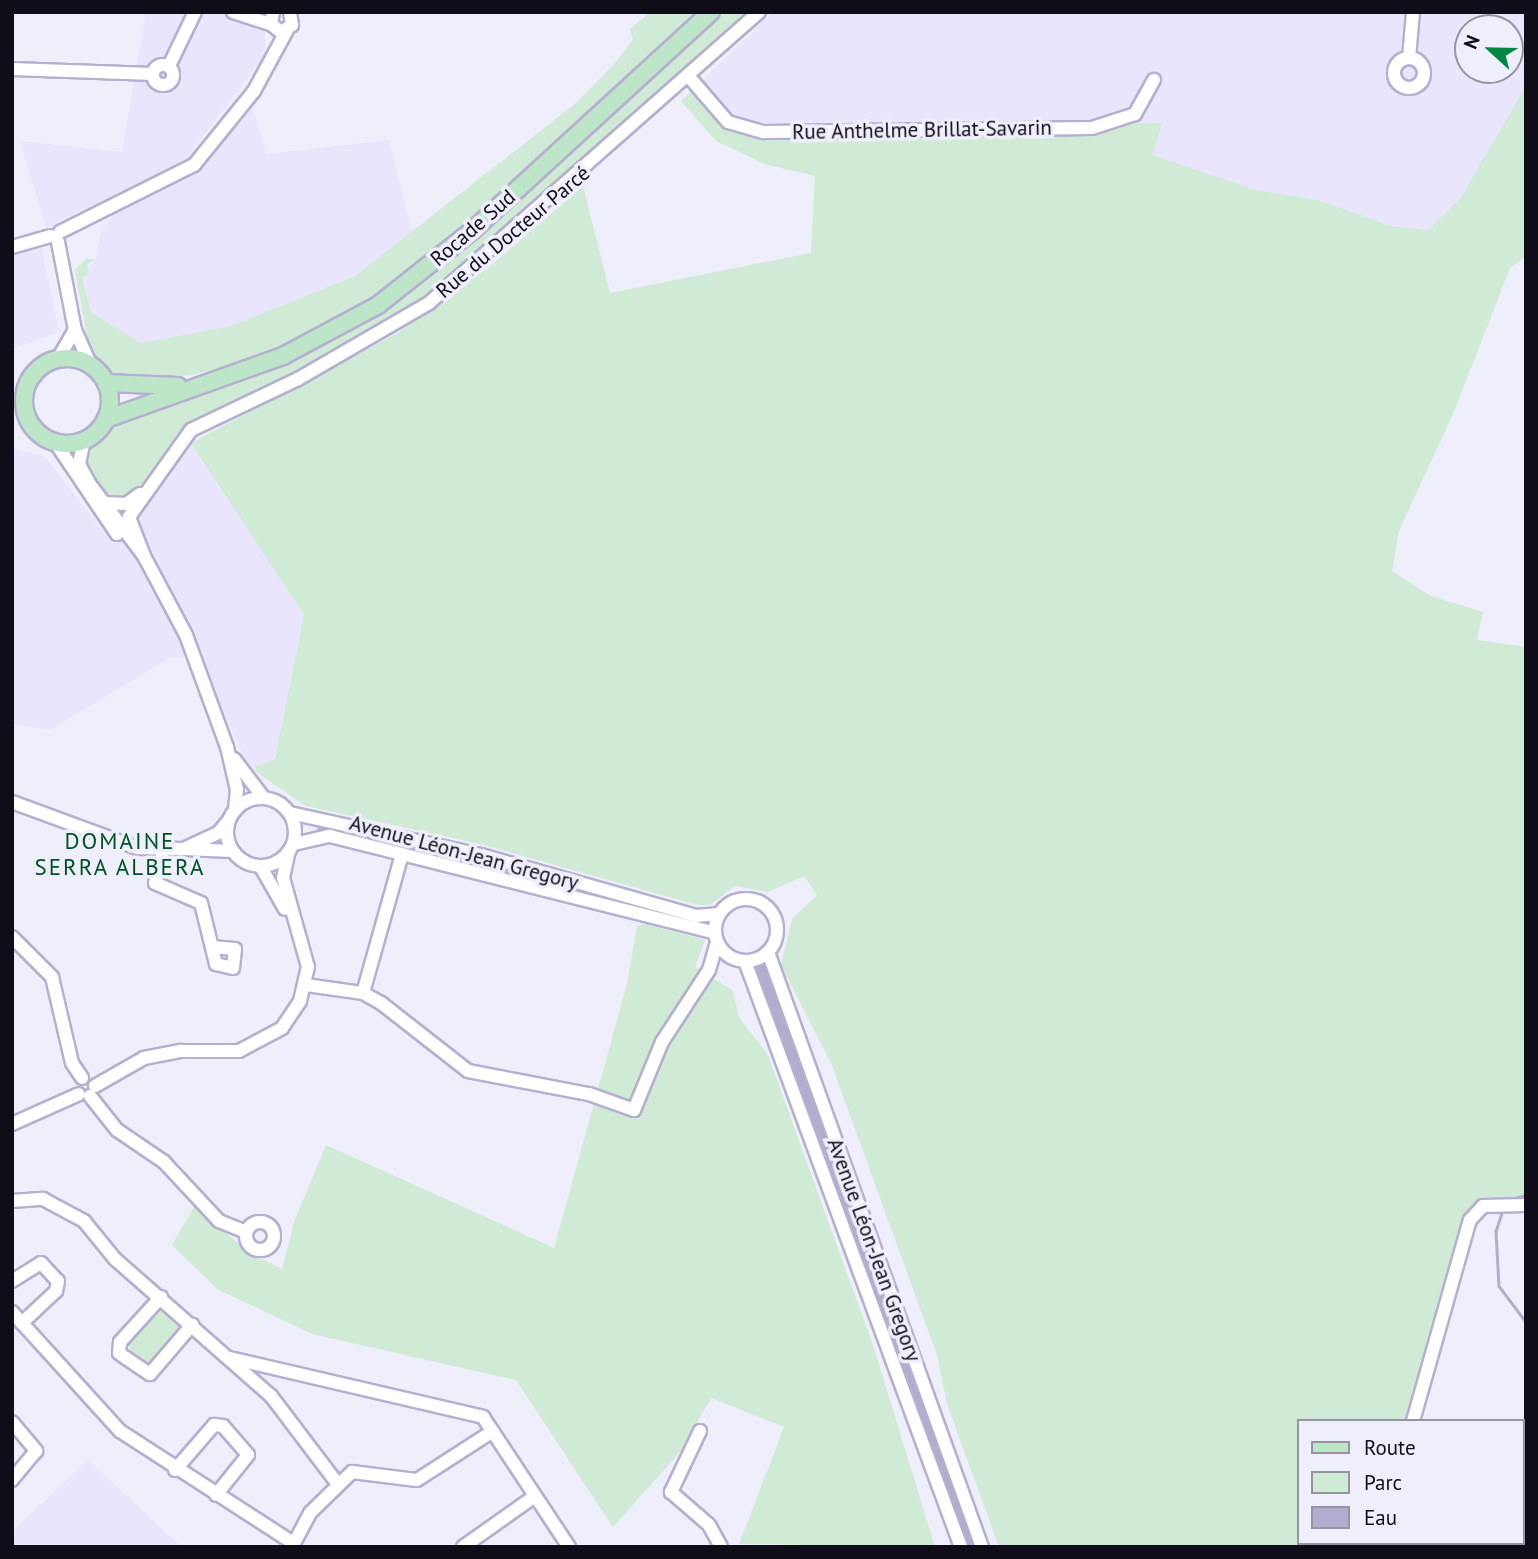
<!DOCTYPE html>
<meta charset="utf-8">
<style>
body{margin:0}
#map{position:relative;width:1538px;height:1559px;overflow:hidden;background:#efeefb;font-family:"PT Sans",sans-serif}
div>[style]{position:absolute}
.built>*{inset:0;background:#e8e5fc}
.green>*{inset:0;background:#cfead5}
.water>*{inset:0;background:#b2accf}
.stream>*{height:2.5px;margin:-1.25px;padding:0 1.25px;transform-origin:1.25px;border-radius:1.25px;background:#b2accf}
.roads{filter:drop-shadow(2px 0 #b5b0cf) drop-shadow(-2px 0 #b5b0cf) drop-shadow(0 2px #b5b0cf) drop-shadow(0 -2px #b5b0cf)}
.minor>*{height:12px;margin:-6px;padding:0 6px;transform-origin:6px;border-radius:6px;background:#fff}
.minor>.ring{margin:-6px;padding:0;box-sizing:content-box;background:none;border:12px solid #fff;border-radius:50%}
.major>*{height:16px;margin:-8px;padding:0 8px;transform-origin:8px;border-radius:8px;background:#bce6c7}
.major>.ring{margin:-8px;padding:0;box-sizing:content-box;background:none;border:16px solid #bce6c7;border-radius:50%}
span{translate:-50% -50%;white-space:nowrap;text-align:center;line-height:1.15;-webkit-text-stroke:7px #efeefb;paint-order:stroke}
.street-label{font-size:21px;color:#0f0d17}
.neighbourhood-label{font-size:23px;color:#015227;letter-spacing:2px}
.frame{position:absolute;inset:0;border:14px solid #0f0d17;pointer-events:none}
.legend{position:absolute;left:1297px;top:1419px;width:228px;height:126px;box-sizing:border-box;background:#efeefb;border:2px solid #9594a0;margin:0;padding:9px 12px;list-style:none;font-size:21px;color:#0f0d17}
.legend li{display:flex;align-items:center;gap:14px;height:35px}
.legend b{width:35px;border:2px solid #9594a0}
.north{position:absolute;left:1454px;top:14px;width:70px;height:70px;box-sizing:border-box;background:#efeefb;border:2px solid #9594a0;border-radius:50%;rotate:292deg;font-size:19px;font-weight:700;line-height:28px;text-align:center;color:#0f0d17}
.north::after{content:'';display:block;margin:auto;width:24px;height:32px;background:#008744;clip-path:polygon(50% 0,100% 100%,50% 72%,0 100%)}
</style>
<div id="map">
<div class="built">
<i style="clip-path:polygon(146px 12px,254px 12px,253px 24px,265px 32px,265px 56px,183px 162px,46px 227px,20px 141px,122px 152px)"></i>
<i style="clip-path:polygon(evenodd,773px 12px,1526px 12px,1526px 86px,1460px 200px,1428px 230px,1391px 226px,1318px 200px,1256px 190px,1151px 155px,1161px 123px,756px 125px,727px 114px,704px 79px,773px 12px,1468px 28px,1510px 28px,1510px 70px,1468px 70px,1468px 28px)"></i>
<i style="clip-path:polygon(253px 108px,266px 154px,389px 140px,412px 232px,355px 276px,231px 326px,141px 343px,91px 312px,82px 277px,95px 259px,101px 231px,113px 215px,203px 164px)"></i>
<i style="clip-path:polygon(38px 230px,59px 332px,12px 349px,12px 239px)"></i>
<i style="clip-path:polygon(191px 443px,304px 615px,275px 759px,250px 769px,198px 656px,170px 658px,50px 730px,12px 723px,12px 449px,44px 456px,113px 544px,137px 529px,143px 507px)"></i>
<i style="clip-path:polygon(88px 1460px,181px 1547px,12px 1547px,12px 1532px)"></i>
</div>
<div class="green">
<i style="clip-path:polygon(650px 12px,697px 12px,443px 244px,354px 310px,300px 339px,224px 368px,175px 378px,113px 374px,90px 353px,75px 270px,86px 259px,95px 259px,87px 265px,89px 275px,82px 277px,91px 312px,141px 343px,231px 326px,355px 276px,575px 104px,615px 63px,633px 40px,630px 29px)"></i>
<i style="clip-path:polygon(726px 12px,752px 12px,426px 299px,296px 375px,188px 426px,142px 487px,124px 499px,108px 498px,93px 480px,84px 463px,89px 448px,120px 423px,296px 361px,367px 323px,452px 260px)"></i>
<i style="clip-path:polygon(704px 79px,727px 114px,756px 125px,1162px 123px,1152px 155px,1256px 190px,1318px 200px,1391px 226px,1428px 230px,1460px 199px,1526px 86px,1526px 256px,1510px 268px,1453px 414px,1399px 531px,1392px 571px,1431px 596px,1483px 612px,1477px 640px,1526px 647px,1526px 1198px,1480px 1199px,1464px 1216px,1406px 1421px,1298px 1421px,1298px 1543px,1369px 1547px,999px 1547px,947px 1404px,937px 1355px,831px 1063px,781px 965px,792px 919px,817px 895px,804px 876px,768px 892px,735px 886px,710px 905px,697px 905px,484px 845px,306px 806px,256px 772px,255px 767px,275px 759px,304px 615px,191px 443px,396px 334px,487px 269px,583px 186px,610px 293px,811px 253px,815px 176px,765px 164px,716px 141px,681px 101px)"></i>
<i style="clip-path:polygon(645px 924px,705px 940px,695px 967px,732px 990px,740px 1019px,768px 1055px,874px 1348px,935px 1547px,739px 1544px,784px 1427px,711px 1398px,680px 1452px,613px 1527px,516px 1380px,312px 1334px,217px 1289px,172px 1245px,194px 1207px,250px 1253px,282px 1269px,294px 1222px,326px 1145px,554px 1248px,627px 984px,637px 926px)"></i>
<i style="clip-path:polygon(161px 1306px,181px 1329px,151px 1364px,142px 1365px,126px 1343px)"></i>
</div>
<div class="water">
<i style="clip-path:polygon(317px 821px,477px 858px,695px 922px,318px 833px)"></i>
<i style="clip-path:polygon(765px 963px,976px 1547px,963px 1547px,752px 969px)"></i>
</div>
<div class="stream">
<i style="left:1507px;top:1200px;width:20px;rotate:-15deg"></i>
<i style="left:1503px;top:1210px;width:22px;rotate:108deg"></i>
<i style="left:1496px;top:1231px;width:55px;rotate:86.9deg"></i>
<i style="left:1499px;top:1286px;width:45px;rotate:53.1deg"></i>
</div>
<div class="roads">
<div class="minor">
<i style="left:233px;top:12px;width:40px;rotate:18deg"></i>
<i style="left:273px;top:12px;width:12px;rotate:99deg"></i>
<i style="left:271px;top:24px;width:13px;rotate:39deg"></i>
<i style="left:281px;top:32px;width:13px;rotate:-32deg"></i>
<i style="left:292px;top:25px;width:13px;rotate:-99deg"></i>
<i class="ring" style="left:1394px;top:58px;width:18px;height:18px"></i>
<i style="left:1409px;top:58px;width:46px;rotate:-85deg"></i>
<i class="ring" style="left:153px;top:65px;width:8px;height:8px"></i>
<i style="left:169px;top:66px;width:60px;rotate:-64.3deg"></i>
<i style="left:12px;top:69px;width:141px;rotate:2deg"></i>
<i style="left:690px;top:78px;width:58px;rotate:49.2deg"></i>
<i style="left:728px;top:122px;width:37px;rotate:16deg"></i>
<i style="left:764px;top:132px;width:328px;rotate:-0.7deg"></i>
<i style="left:1092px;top:128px;width:45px;rotate:-18deg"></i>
<i style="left:1135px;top:114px;width:39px;rotate:-61deg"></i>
<i style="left:60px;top:232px;width:150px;rotate:-26.6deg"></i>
<i style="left:194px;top:165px;width:95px;rotate:-51deg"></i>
<i style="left:254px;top:91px;width:69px;rotate:-61.6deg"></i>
<i style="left:58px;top:242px;width:90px;rotate:79.1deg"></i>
<i style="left:75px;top:330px;width:39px;rotate:66deg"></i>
<i style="left:12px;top:247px;width:40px;rotate:-16deg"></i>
<i style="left:58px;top:359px;width:34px;rotate:-60deg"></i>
<i style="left:84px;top:440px;width:25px;rotate:102deg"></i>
<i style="left:79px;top:464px;width:21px;rotate:62deg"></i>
<i style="left:89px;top:483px;width:91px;rotate:53deg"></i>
<i style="left:144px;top:556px;width:89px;rotate:62deg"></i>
<i style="left:186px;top:635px;width:119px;rotate:69.9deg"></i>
<i style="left:227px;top:747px;width:44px;rotate:76.9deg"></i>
<i style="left:237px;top:790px;width:20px;rotate:96deg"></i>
<i style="left:55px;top:442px;width:111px;rotate:56deg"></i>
<i style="left:105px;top:503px;width:21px;rotate:3deg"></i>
<i style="left:126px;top:504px;width:17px;rotate:-36deg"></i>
<i style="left:144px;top:556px;width:42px;rotate:-111deg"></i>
<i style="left:129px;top:517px;width:107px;rotate:-54.5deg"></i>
<i style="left:191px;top:430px;width:119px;rotate:-25.5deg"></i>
<i style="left:298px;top:379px;width:151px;rotate:-30.1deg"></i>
<i style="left:429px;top:303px;width:440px;rotate:-41.4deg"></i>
<i style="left:234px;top:759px;width:48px;rotate:52.7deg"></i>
<i class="ring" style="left:227px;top:798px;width:56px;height:56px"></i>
<i style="left:12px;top:802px;width:133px;rotate:20.2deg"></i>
<i style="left:137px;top:848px;width:47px;rotate:1.2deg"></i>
<i style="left:290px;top:813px;width:196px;rotate:12.4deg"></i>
<i style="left:481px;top:855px;width:223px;rotate:15.8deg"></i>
<i style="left:696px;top:916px;width:23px;rotate:-5deg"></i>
<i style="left:229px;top:820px;width:17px;rotate:130deg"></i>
<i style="left:218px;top:833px;width:38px;rotate:155deg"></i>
<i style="left:184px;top:849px;width:48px;rotate:2.4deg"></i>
<i style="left:294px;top:844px;width:37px;rotate:-13deg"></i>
<i style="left:330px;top:836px;width:397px;rotate:14.1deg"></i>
<i style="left:163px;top:851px;width:33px;rotate:104deg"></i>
<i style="left:155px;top:883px;width:50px;rotate:23.5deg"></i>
<i style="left:201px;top:903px;width:63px;rotate:76.2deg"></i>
<i style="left:216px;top:964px;width:17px;rotate:13deg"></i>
<i style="left:233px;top:968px;width:19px;rotate:-84deg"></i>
<i style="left:235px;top:949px;width:23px;rotate:-175deg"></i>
<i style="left:261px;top:867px;width:48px;rotate:60.3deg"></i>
<i class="ring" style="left:715px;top:899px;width:50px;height:50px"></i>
<i style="left:12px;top:937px;width:57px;rotate:45deg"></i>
<i style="left:52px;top:977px;width:88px;rotate:76.9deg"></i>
<i style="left:72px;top:1063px;width:18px;rotate:56deg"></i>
<i style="left:768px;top:952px;width:632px;rotate:70.22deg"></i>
<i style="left:745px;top:961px;width:625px;rotate:69.77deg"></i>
<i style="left:306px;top:985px;width:58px;rotate:8deg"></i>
<i style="left:363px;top:993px;width:21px;rotate:29deg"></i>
<i style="left:381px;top:1003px;width:110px;rotate:38deg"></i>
<i style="left:468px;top:1071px;width:123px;rotate:10.8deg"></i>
<i style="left:589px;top:1094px;width:48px;rotate:19.6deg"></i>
<i style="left:634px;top:1110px;width:74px;rotate:-67.6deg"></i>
<i style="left:662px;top:1042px;width:86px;rotate:-56.9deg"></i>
<i style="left:709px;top:970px;width:29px;rotate:-74deg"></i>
<i style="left:363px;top:993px;width:144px;rotate:-74.3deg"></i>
<i style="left:95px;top:1086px;width:56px;rotate:-29.7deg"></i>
<i style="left:144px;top:1058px;width:38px;rotate:-11deg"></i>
<i style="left:181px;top:1051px;width:58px"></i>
<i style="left:239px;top:1051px;width:49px;rotate:-28.1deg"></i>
<i style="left:282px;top:1028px;width:32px;rotate:-56deg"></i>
<i style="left:300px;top:1001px;width:35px;rotate:-77deg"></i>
<i style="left:308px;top:967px;width:92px;rotate:-105.7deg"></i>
<i style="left:283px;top:878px;width:25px;rotate:-78deg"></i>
<i style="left:90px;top:1096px;width:43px;rotate:51.5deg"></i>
<i style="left:117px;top:1130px;width:57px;rotate:34.2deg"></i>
<i style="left:164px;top:1162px;width:81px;rotate:47deg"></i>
<i style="left:219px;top:1221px;width:29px;rotate:22deg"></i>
<i style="left:12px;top:1124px;width:73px;rotate:-24.1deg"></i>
<i style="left:12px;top:1201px;width:31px;rotate:-4deg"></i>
<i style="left:43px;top:1199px;width:47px;rotate:28.2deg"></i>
<i style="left:84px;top:1221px;width:49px;rotate:50.8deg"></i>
<i style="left:115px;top:1259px;width:208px;rotate:41.3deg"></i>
<i style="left:271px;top:1396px;width:109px;rotate:52.8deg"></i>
<i class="ring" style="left:246px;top:1222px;width:16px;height:16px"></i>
<i style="left:12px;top:1281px;width:34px;rotate:-32deg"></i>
<i style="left:41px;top:1263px;width:25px;rotate:47deg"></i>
<i style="left:58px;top:1281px;width:10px;rotate:101deg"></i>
<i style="left:56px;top:1291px;width:47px;rotate:136.7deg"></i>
<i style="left:161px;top:1297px;width:61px;rotate:132.3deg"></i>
<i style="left:120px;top:1342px;width:11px;rotate:95deg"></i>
<i style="left:119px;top:1353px;width:9px;rotate:36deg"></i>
<i style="left:126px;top:1358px;width:29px;rotate:34deg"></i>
<i style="left:150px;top:1374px;width:65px;rotate:-49.4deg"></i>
<i style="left:12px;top:1312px;width:161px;rotate:47.8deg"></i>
<i style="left:120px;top:1431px;width:206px;rotate:32.9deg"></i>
<i style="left:230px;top:1358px;width:260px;rotate:13.1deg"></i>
<i style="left:483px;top:1417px;width:156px;rotate:56.5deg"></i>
<i style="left:1413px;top:1421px;width:209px;rotate:-74.2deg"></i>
<i style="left:1470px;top:1220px;width:19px;rotate:-47deg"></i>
<i style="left:1483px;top:1206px;width:43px;rotate:-1.3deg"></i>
<i style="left:12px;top:1422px;width:38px;rotate:50deg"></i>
<i style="left:36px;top:1451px;width:38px;rotate:130deg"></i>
<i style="left:700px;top:1431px;width:68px;rotate:115.4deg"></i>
<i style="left:671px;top:1492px;width:50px;rotate:41deg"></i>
<i style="left:709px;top:1525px;width:25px;rotate:61deg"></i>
<i style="left:175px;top:1470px;width:60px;rotate:-49.1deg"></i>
<i style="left:214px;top:1425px;width:9px;rotate:6deg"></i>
<i style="left:223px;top:1426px;width:38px;rotate:49deg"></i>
<i style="left:248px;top:1455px;width:51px;rotate:128.7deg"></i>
<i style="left:1446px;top:1543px;width:10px;rotate:24deg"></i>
<i style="left:292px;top:1547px;width:38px;rotate:-62deg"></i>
<i style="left:310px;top:1513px;width:59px;rotate:-44.3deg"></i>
<i style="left:352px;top:1472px;width:65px;rotate:7deg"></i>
<i style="left:417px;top:1480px;width:90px;rotate:-32.8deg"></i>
<i style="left:463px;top:1547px;width:88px;rotate:-35.3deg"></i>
<i style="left:1377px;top:1547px;width:4px;rotate:-76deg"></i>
</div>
<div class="major">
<i class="ring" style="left:24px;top:358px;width:70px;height:70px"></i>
<i style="left:106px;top:383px;width:72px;rotate:2.4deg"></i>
<i style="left:106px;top:419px;width:188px;rotate:-19.6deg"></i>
<i style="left:283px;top:356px;width:108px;rotate:-28.2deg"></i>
<i style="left:378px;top:305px;width:121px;rotate:-38.3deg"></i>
<i style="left:473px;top:230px;width:323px;rotate:-42.5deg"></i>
</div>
</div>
<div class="street-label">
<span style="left:922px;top:130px;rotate:-1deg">Rue Anthelme Brillat-Savarin</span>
<span style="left:473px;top:228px;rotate:-41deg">Rocade Sud</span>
<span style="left:513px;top:232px;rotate:-40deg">Rue du Docteur Parcé</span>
<span style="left:464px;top:853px;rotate:15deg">Avenue Léon-Jean Gregory</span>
<span style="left:874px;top:1250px;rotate:70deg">Avenue Léon-Jean Gregory</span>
</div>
<div class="neighbourhood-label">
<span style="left:120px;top:854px">DOMAINE<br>SERRA ALBERA</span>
</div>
<div class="frame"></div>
<ul class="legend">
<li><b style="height:9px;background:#bce6c7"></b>Route</li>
<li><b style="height:19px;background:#cfead5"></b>Parc</li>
<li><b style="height:19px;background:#b2accf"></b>Eau</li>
</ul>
<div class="north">N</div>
</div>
